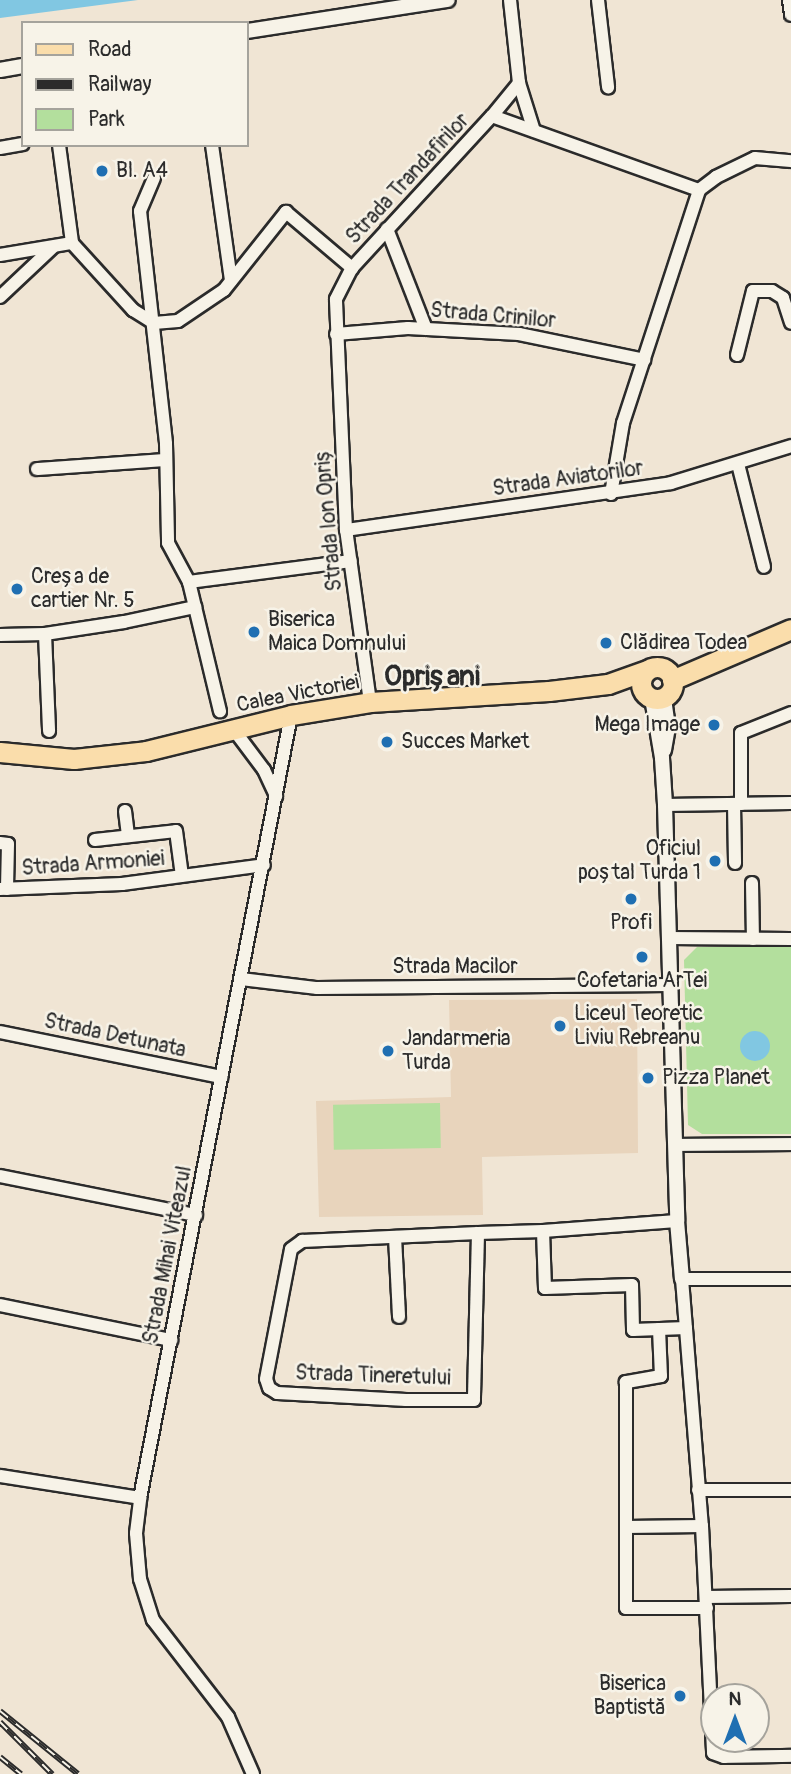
<!DOCTYPE html>
<meta charset="utf-8">
<style>
body{margin:0}
#map{position:relative;width:791px;height:1774px;overflow:hidden;background:#f0e5d4;font-family:Pangolin,sans-serif}
div>[style]{position:absolute}
.built>*{inset:0;background:#e8d4bc}
.green>*{inset:0;background:#b3df9d;transform-origin:0 0}
.water>*{inset:0;background:#81c7e2}
.round{border-radius:50%}
.roads{filter:drop-shadow(2px 0 #2b2b2b) drop-shadow(-2px 0 #2b2b2b) drop-shadow(0 2px #2b2b2b) drop-shadow(0 -2px #2b2b2b)}
.minor>*{height:12px;margin:-6px;padding:0 6px;transform-origin:6px;border-radius:6px;background:#f7f3e8}
.tertiary>*{height:14px;margin:-7px;padding:0 7px;transform-origin:7px;border-radius:7px;background:#f7f3e8}
.primary>*{height:19px;margin:-9.5px;padding:0 9.5px;transform-origin:9.5px;border-radius:9.5px;background:#faddab}
.primary>.ring{margin:-9.5px;padding:0;box-sizing:content-box;background:none;border:19px solid #faddab;border-radius:50%}
.rail>*{height:6px;margin-top:-3px;transform-origin:0;background:repeating-linear-gradient(90deg,#f7f3e8 0 10px,#2b2b2b 0 20px);box-sizing:border-box;border-block:2px solid #2b2b2b}
.dots>*{width:19px;height:19px;translate:-50% -50%;box-sizing:border-box;border:4px solid #f7f3e8;border-radius:50%}
span{translate:-50% -50%;white-space:nowrap;text-align:center;line-height:1.15;-webkit-text-stroke:5px #f7f3e8;paint-order:stroke}
.poi-label{font-size:21px;color:#2b2b2b}
.left{translate:0 -50%;text-align:left}
.right{translate:-100% -50%;text-align:right}
.street-label{font-size:21px;color:#2b2b2b}
.district-label{font-size:28px;color:#2b2b2b;font-weight:700}
.legend{position:absolute;left:21px;top:21px;width:228px;height:126px;box-sizing:border-box;background:#f7f3e8;border:2px solid #a5a39c;margin:0;padding:9px 12px;list-style:none;font-size:21px;color:#2b2b2b}
.legend li{display:flex;align-items:center;gap:14px;height:35px}
.legend b{width:35px;border:2px solid #a5a39c}
.north{position:absolute;left:700px;top:1683px;width:70px;height:70px;box-sizing:border-box;background:#f7f3e8;border:2px solid #a5a39c;border-radius:50%;rotate:0deg;font-size:19px;font-weight:700;line-height:28px;text-align:center;color:#2b2b2b}
.north::after{content:'';display:block;margin:auto;width:24px;height:32px;background:#1f6fb2;clip-path:polygon(50% 0,100% 100%,50% 72%,0 100%)}
</style>
<div id="map">
<div class="built">
<i style="clip-path:polygon(637px 999px,638px 1153px,482px 1157px,483px 1215px,319px 1217px,316px 1101px,451px 1097px,449px 1000px)"></i>
</div>
<div class="green">
<i style="clip-path:polygon(697px 947px,791px 947px,791px 1134px,702px 1134px,688px 1125px,684px 960px)"></i>
<i style="left:440px;top:1103px;width:45px;height:107px;rotate:89deg"></i>
</div>
<div class="water">
<i style="clip-path:polygon(0 0,138px 0,0 18px)"></i>
<i class="round" style="left:740px;top:1031px;width:30px;height:30px"></i>
</div>
<div class="roads">
<div class="minor">
<i style="left:510px;top:0;width:83px;rotate:83.8deg"></i>
<i style="left:519px;top:83px;width:50px;rotate:72.6deg"></i>
<i style="left:598px;top:0;width:88px;rotate:83.4deg"></i>
<i style="left:789px;top:0;width:15px;rotate:82deg"></i>
<i style="left:492px;top:116px;width:220px;rotate:19.7deg"></i>
<i style="left:59px;top:145px;width:99px;rotate:82.4deg"></i>
<i style="left:212px;top:145px;width:137px;rotate:82deg"></i>
<i style="left:0;top:148px;width:23px;rotate:-10deg"></i>
<i style="left:154px;top:178px;width:36px;rotate:113deg"></i>
<i style="left:140px;top:211px;width:234px;rotate:83.6deg"></i>
<i style="left:166px;top:444px;width:99px;rotate:88.8deg"></i>
<i style="left:168px;top:543px;width:44px;rotate:61.7deg"></i>
<i style="left:189px;top:582px;width:133px;rotate:76.5deg"></i>
<i style="left:387px;top:229px;width:107px;rotate:68.7deg"></i>
<i style="left:72px;top:243px;width:91px;rotate:47.7deg"></i>
<i style="left:133px;top:310px;width:25px;rotate:32deg"></i>
<i style="left:154px;top:323px;width:24px;rotate:-5deg"></i>
<i style="left:178px;top:321px;width:55px;rotate:-34deg"></i>
<i style="left:224px;top:290px;width:100px;rotate:-51.5deg"></i>
<i style="left:286px;top:212px;width:87px;rotate:40.3deg"></i>
<i style="left:0;top:255px;width:73px;rotate:-9.5deg"></i>
<i style="left:0;top:297px;width:73px;rotate:-43.3deg"></i>
<i style="left:336px;top:334px;width:72px;rotate:-4.8deg"></i>
<i style="left:408px;top:328px;width:111px;rotate:3.1deg"></i>
<i style="left:519px;top:334px;width:128px;rotate:11.7deg"></i>
<i style="left:737px;top:355px;width:66px;rotate:-76deg"></i>
<i style="left:753px;top:291px;width:19px"></i>
<i style="left:772px;top:291px;width:13px;rotate:32deg"></i>
<i style="left:783px;top:298px;width:26px;rotate:72deg"></i>
<i style="left:738px;top:464px;width:106px;rotate:75.8deg"></i>
<i style="left:37px;top:469px;width:129px;rotate:-4deg"></i>
<i style="left:611px;top:494px;width:72px;rotate:-80.4deg"></i>
<i style="left:623px;top:423px;width:245px;rotate:-71.9deg"></i>
<i style="left:699px;top:190px;width:21px;rotate:-37deg"></i>
<i style="left:716px;top:177px;width:43px;rotate:-26deg"></i>
<i style="left:755px;top:158px;width:36px;rotate:5deg"></i>
<i style="left:346px;top:530px;width:328px;rotate:-8.2deg"></i>
<i style="left:671px;top:483px;width:126px;rotate:-17.1deg"></i>
<i style="left:189px;top:582px;width:163px;rotate:-7.4deg"></i>
<i style="left:45px;top:634px;width:97px;rotate:87.6deg"></i>
<i style="left:0;top:635px;width:45px;rotate:-1.3deg"></i>
<i style="left:45px;top:634px;width:80px;rotate:-8.6deg"></i>
<i style="left:124px;top:622px;width:73px;rotate:-11.9deg"></i>
<i style="left:370px;top:702px;width:174px;rotate:-97.9deg"></i>
<i style="left:346px;top:530px;width:231px;rotate:-92.5deg"></i>
<i style="left:336px;top:299px;width:35px;rotate:-63deg"></i>
<i style="left:352px;top:268px;width:207px;rotate:-47.4deg"></i>
<i style="left:492px;top:116px;width:43px;rotate:-50.7deg"></i>
<i style="left:234px;top:730px;width:50px;rotate:53.1deg"></i>
<i style="left:264px;top:770px;width:29px;rotate:65deg"></i>
<i style="left:734px;top:804px;width:59px;rotate:89deg"></i>
<i style="left:741px;top:804px;width:71px;rotate:-90deg"></i>
<i style="left:741px;top:733px;width:54px;rotate:-21.8deg"></i>
<i style="left:665px;top:805px;width:126px;rotate:-0.9deg"></i>
<i style="left:125px;top:811px;width:25px;rotate:83deg"></i>
<i style="left:95px;top:840px;width:81px;rotate:-6.3deg"></i>
<i style="left:176px;top:831px;width:45px;rotate:82.4deg"></i>
<i style="left:0;top:843px;width:8px;rotate:7deg"></i>
<i style="left:8px;top:844px;width:45px;rotate:91.3deg"></i>
<i style="left:752px;top:883px;width:56px;rotate:89deg"></i>
<i style="left:0;top:889px;width:122px;rotate:-2.3deg"></i>
<i style="left:122px;top:884px;width:143px;rotate:-7.6deg"></i>
<i style="left:669px;top:938px;width:122px;rotate:0.5deg"></i>
<i style="left:241px;top:979px;width:77px;rotate:6.8deg"></i>
<i style="left:317px;top:988px;width:353px;rotate:-0.5deg"></i>
<i style="left:0;top:1032px;width:226px;rotate:11.5deg"></i>
<i style="left:675px;top:1145px;width:116px;rotate:-0.5deg"></i>
<i style="left:0;top:1176px;width:200px;rotate:11.3deg"></i>
<i style="left:543px;top:1231px;width:57px;rotate:88deg"></i>
<i style="left:545px;top:1288px;width:87px;rotate:-2deg"></i>
<i style="left:632px;top:1285px;width:45px;rotate:88.7deg"></i>
<i style="left:633px;top:1330px;width:53px;rotate:-2.2deg"></i>
<i style="left:478px;top:1233px;width:167px;rotate:91.4deg"></i>
<i style="left:474px;top:1400px;width:68px;rotate:180deg"></i>
<i style="left:406px;top:1400px;width:129px;rotate:-176.9deg"></i>
<i style="left:277px;top:1393px;width:9px;rotate:-148deg"></i>
<i style="left:269px;top:1388px;width:9px;rotate:-108deg"></i>
<i style="left:266px;top:1379px;width:132px;rotate:-79.1deg"></i>
<i style="left:291px;top:1249px;width:14px;rotate:-36deg"></i>
<i style="left:302px;top:1241px;width:176px;rotate:-2.6deg"></i>
<i style="left:478px;top:1233px;width:65px;rotate:-1.8deg"></i>
<i style="left:543px;top:1231px;width:134px;rotate:-4.3deg"></i>
<i style="left:395px;top:1237px;width:80px;rotate:87.1deg"></i>
<i style="left:791px;top:1279px;width:109px;rotate:180deg"></i>
<i style="left:682px;top:1279px;width:248px;rotate:85.4deg"></i>
<i style="left:702px;top:1526px;width:227px;rotate:87.2deg"></i>
<i style="left:713px;top:1753px;width:12px;rotate:20deg"></i>
<i style="left:724px;top:1757px;width:67px;rotate:-0.9deg"></i>
<i style="left:0;top:1305px;width:175px;rotate:11.6deg"></i>
<i style="left:659px;top:1329px;width:47px;rotate:87.6deg"></i>
<i style="left:661px;top:1376px;width:36px;rotate:170deg"></i>
<i style="left:626px;top:1382px;width:145px;rotate:90deg"></i>
<i style="left:626px;top:1527px;width:76px;rotate:-0.8deg"></i>
<i style="left:0;top:1476px;width:142px;rotate:8.9deg"></i>
<i style="left:698px;top:1490px;width:93px"></i>
<i style="left:626px;top:1527px;width:81px;rotate:90deg"></i>
<i style="left:626px;top:1608px;width:81px"></i>
<i style="left:706px;top:1597px;width:85px;rotate:-0.7deg"></i>
<i style="left:253px;top:1774px;width:62px;rotate:-113.7deg"></i>
<i style="left:228px;top:1717px;width:123px;rotate:-127.7deg"></i>
<i style="left:153px;top:1620px;width:43px;rotate:-107.6deg"></i>
<i style="left:140px;top:1579px;width:46px;rotate:-95deg"></i>
<i style="left:136px;top:1533px;width:35px;rotate:-83deg"></i>
<i style="left:140px;top:1498px;width:797px;rotate:-79.08deg"></i>
</div>
<div class="tertiary">
<i style="left:247px;top:31px;width:203px;rotate:-8.8deg"></i>
<i style="left:0;top:70px;width:23px;rotate:-10deg"></i>
<i style="left:652px;top:698px;width:61px;rotate:80.5deg"></i>
<i style="left:662px;top:758px;width:47px;rotate:86.3deg"></i>
<i style="left:665px;top:805px;width:416px;rotate:88.3deg"></i>
<i style="left:677px;top:1221px;width:58px;rotate:85.1deg"></i>
<i style="left:664px;top:750px;width:23px;rotate:-80deg"></i>
<i style="left:668px;top:727px;width:30px;rotate:-98deg"></i>
</div>
<div class="primary">
<i class="ring" style="left:641px;top:667px;width:13px;height:13px"></i>
<i style="left:672px;top:680px;width:129px;rotate:-23.2deg"></i>
<i style="left:0;top:752px;width:74px;rotate:5.4deg"></i>
<i style="left:74px;top:759px;width:72px;rotate:-6.3deg"></i>
<i style="left:146px;top:751px;width:149px;rotate:-13.9deg"></i>
<i style="left:291px;top:715px;width:80px;rotate:-9.3deg"></i>
<i style="left:370px;top:702px;width:179px;rotate:-3.5deg"></i>
<i style="left:549px;top:691px;width:59px;rotate:-6.8deg"></i>
<i style="left:608px;top:684px;width:41px;rotate:-19.7deg"></i>
</div>
</div>
<div class="rail">
<i style="left:0;top:1711px;width:100px;rotate:38.9deg"></i>
<i style="left:0;top:1722px;width:74px;rotate:45deg"></i>
<i style="left:0;top:1757px;width:27px;rotate:39deg"></i>
</div>
<div class="dots">
<i style="left:102px;top:171px;background:#1f6fb2"></i>
<i style="left:17px;top:589px;background:#1f6fb2"></i>
<i style="left:254px;top:632px;background:#1f6fb2"></i>
<i style="left:606px;top:643px;background:#1f6fb2"></i>
<i style="left:714px;top:725px;background:#1f6fb2"></i>
<i style="left:387px;top:742px;background:#1f6fb2"></i>
<i style="left:715px;top:861px;background:#1f6fb2"></i>
<i style="left:631px;top:899px;background:#1f6fb2"></i>
<i style="left:642px;top:957px;background:#1f6fb2"></i>
<i style="left:560px;top:1026px;background:#1f6fb2"></i>
<i style="left:388px;top:1051px;background:#1f6fb2"></i>
<i style="left:648px;top:1078px;background:#1f6fb2"></i>
<i style="left:680px;top:1696px;background:#1f6fb2"></i>
</div>
<div class="poi-label">
<span class="left" style="left:116px;top:171px">Bl. A4</span>
<span class="left" style="left:31px;top:589px">Creșa de<br>cartier Nr. 5</span>
<span class="left" style="left:268px;top:632px">Biserica<br>Maica Domnului</span>
<span class="left" style="left:620px;top:643px">Clădirea Todea</span>
<span class="right" style="left:700px;top:725px">Mega Image</span>
<span class="left" style="left:401px;top:742px">Succes Market</span>
<span class="right" style="left:701px;top:861px">Oficiul<br>poștal Turda 1</span>
<span style="left:631px;top:923px">Profi</span>
<span style="left:642px;top:981px">Cofetaria ArTei</span>
<span class="left" style="left:574px;top:1026px">Liceul Teoretic<br>Liviu Rebreanu</span>
<span class="left" style="left:402px;top:1051px">Jandarmeria<br>Turda</span>
<span class="left" style="left:662px;top:1078px">Pizza Planet</span>
<span class="right" style="left:666px;top:1696px">Biserica<br>Baptistă</span>
</div>
<div class="street-label">
<span style="left:408px;top:179px;rotate:-47deg">Strada Trandafirilor</span>
<span style="left:493px;top:316px;rotate:5deg">Strada Crinilor</span>
<span style="left:568px;top:479px;rotate:-8deg">Strada Aviatorilor</span>
<span style="left:329px;top:520px;rotate:-95deg">Strada Ion Opriș</span>
<span style="left:298px;top:694px;rotate:-11deg">Calea Victoriei</span>
<span style="left:93px;top:864px;rotate:-4deg">Strada Armoniei</span>
<span style="left:455px;top:967px">Strada Macilor</span>
<span style="left:115px;top:1036px;rotate:12deg">Strada Detunata</span>
<span style="left:168px;top:1255px;rotate:-79deg">Strada Mihai Viteazul</span>
<span style="left:373px;top:1376px;rotate:2deg">Strada Tineretului</span>
</div>
<div class="district-label">
<span style="left:432px;top:677px">Oprișani</span>
</div>
<ul class="legend">
<li><b style="height:9px;background:#faddab"></b>Road</li>
<li><b style="height:9px;background:#2b2b2b"></b>Railway</li>
<li><b style="height:19px;background:#b3df9d"></b>Park</li>
</ul>
<div class="north">N</div>
</div>
